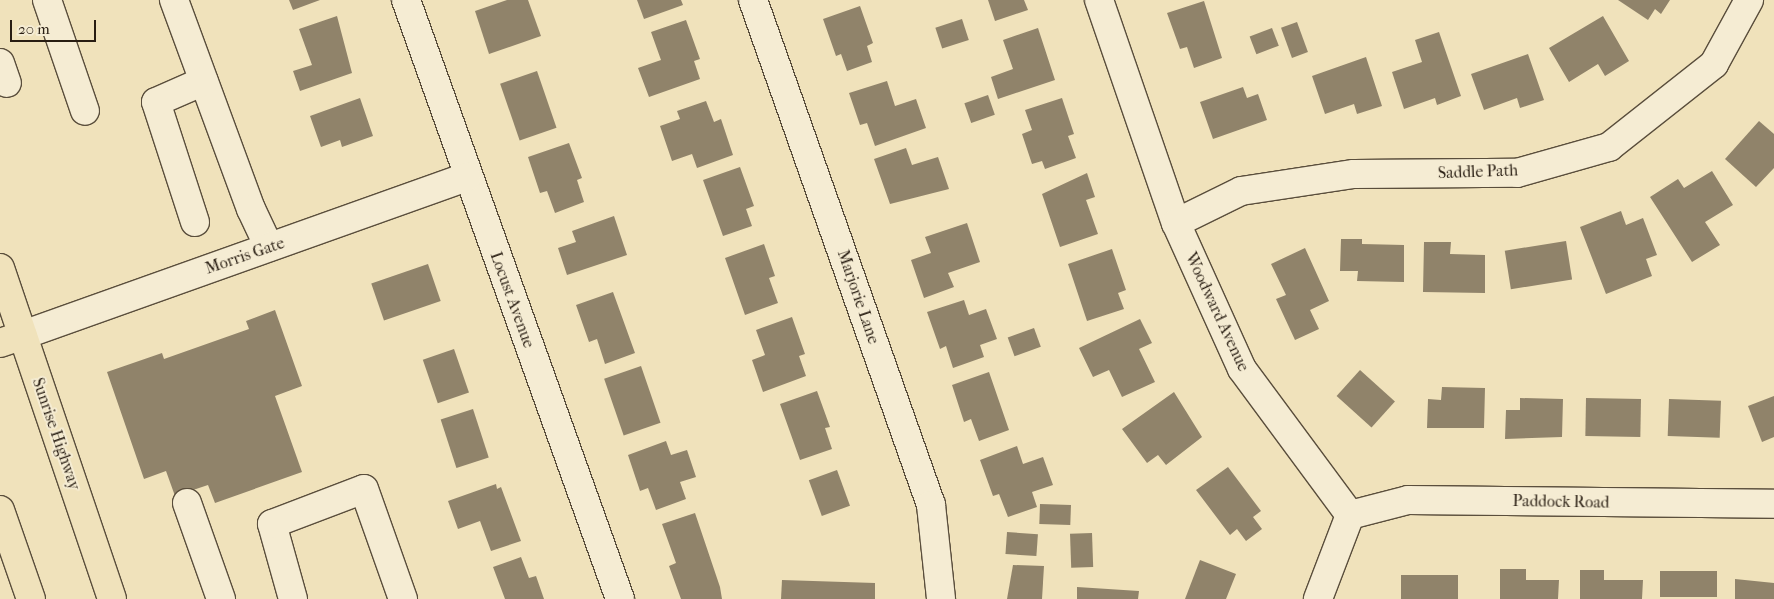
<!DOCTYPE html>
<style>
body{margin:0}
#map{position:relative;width:1774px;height:599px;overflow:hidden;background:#f0e2bb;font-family:"IM FELL French Canon",serif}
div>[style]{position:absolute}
.building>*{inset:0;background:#90836a;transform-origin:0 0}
.roads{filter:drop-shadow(1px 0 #5a4e3c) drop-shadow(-1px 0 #5a4e3c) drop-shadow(0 1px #5a4e3c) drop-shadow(0 -1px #5a4e3c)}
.minor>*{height:28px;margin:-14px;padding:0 14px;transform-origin:14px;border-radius:14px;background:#f5ecd3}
.highway>*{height:28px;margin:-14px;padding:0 14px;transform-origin:14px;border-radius:14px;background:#f0e2bb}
span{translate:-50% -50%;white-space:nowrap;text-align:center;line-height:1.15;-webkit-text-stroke:4px #f5ecd3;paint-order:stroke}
.street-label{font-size:16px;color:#281d12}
.scale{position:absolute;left:10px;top:20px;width:86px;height:22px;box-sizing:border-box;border:2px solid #281d12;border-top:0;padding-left:6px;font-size:15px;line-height:18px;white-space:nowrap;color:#281d12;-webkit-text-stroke:4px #f5ecd3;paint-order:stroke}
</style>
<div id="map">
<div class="building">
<i style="clip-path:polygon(289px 0,320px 0,293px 10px)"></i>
<i style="clip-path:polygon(507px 0,528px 0,541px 36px,489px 54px,475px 11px)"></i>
<i style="clip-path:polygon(637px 0,681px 0,683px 5px,644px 19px)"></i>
<i style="clip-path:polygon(988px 0,1024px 0,1028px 10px,995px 21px)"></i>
<i style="clip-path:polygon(1618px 0,1670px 0,1661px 14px,1655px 9px,1648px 20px)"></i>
<i style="clip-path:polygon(1204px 1px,1222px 58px,1194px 68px,1187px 47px,1180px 49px,1167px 13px)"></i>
<i style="clip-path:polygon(860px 6px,873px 43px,867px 46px,872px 62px,847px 71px,841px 54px,836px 56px,823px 19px)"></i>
<i style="clip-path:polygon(337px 16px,352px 73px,300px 91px,293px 71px,312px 65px,299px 29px)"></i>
<i style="clip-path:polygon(1603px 16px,1629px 61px,1605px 76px,1598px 64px,1569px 82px,1549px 48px)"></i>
<i style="left:962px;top:19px;width:22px;height:28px;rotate:72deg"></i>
<i style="clip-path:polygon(686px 20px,700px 59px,694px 61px,700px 79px,649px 97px,638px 68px,661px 60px,651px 32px)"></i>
<i style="left:1297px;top:22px;width:32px;height:17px;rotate:70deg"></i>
<i style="clip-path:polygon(1038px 28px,1055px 80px,998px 99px,991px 77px,1013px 69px,1003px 40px)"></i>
<i style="left:1272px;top:28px;width:19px;height:24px;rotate:69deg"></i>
<i style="clip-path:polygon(1439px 32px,1461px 96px,1437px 105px,1435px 98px,1404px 109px,1392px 72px,1422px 62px,1415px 40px)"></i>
<i style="clip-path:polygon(1528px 54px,1544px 100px,1520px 108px,1517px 98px,1484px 110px,1471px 74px)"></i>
<i style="clip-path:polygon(1366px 57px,1382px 106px,1357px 114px,1354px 104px,1325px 114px,1312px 76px)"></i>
<i style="left:537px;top:71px;width:60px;height:39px;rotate:71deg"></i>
<i style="clip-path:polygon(887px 81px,895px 106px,916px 99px,926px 128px,875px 146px,867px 123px,860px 125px,849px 93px)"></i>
<i style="clip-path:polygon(1243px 87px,1247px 98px,1258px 94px,1267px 120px,1213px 139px,1200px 102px)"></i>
<i style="left:988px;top:95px;width:21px;height:25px;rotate:71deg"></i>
<i style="clip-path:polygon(360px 98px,373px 136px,342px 147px,340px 140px,321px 147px,310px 116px)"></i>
<i style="clip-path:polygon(1062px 98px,1074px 134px,1068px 136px,1076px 158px,1045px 169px,1042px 161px,1032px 164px,1022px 134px,1032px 130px,1025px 110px)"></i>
<i style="clip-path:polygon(706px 101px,714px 122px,721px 119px,733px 155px,697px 168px,692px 154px,672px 161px,660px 126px,680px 119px,677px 111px)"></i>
<i style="clip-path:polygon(1759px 121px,1774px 134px,1774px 168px,1756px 187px,1725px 159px)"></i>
<i style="clip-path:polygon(569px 143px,582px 178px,577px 180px,584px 202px,555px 213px,547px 191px,540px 193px,528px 157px)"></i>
<i style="clip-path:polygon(906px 148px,912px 165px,938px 157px,949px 189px,890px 204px,874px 159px)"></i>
<i style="clip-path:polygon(740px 167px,754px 206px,746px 209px,752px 226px,723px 236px,703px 180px)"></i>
<i style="clip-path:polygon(1712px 171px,1733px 205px,1705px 222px,1720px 245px,1692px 262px,1650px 197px,1678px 179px,1684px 188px)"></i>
<i style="clip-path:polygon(1087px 173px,1095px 197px,1086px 200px,1098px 234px,1060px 247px,1042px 194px)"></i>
<i style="clip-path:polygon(1621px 211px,1626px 225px,1643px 218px,1657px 255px,1646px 259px,1652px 276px,1606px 294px,1580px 227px)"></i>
<i style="clip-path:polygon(614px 216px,627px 255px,567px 275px,558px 248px,576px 242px,572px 231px)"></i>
<i style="clip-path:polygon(967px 223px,980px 262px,948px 273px,954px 287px,924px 298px,911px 260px,931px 253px,925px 237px)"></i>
<i style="clip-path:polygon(1341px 239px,1362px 239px,1362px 244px,1404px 245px,1404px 282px,1357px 281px,1358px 271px,1340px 271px)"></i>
<i style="left:1566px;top:241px;width:39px;height:62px;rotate:81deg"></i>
<i style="clip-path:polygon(1424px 242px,1451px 242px,1450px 254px,1485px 255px,1485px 293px,1423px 292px)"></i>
<i style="clip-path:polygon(764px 244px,775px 276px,769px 278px,778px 303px,745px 315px,725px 258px)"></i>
<i style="clip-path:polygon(1305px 248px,1329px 301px,1310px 310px,1319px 329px,1295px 340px,1276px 299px,1286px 295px,1271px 264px)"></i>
<i style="clip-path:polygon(1112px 249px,1126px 290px,1118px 293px,1124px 309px,1087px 321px,1068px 264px)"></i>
<i style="left:428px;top:264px;width:39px;height:60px;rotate:71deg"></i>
<i style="clip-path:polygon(613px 292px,635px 353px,605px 364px,597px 339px,589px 342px,576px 305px)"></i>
<i style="clip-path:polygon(964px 300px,969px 315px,986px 309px,997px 339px,980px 345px,984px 357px,953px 368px,946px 346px,940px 349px,927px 312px)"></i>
<i style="clip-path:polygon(275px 310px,302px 386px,275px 396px,302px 472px,215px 503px,208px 485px,175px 496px,166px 471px,144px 479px,107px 372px,162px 353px,164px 359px,249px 329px,246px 321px)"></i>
<i style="clip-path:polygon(792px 317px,805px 354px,799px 356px,806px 376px,763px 392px,752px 360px,765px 355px,756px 330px)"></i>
<i style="clip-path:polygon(1140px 319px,1152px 343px,1139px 349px,1155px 382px,1122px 397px,1109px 370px,1093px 377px,1079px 348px)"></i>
<i style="left:1034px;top:328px;width:20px;height:28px;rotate:70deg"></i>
<i style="left:454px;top:349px;width:46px;height:33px;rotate:71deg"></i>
<i style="left:641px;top:366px;width:60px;height:39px;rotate:71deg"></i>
<i style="left:1360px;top:370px;width:47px;height:35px;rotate:42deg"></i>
<i style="clip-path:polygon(989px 372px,1009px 430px,979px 441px,971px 419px,964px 422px,952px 385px)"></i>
<i style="clip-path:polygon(1442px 387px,1485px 388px,1484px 428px,1427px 428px,1428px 399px,1441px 400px)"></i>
<i style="clip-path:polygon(817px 391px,830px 427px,825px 428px,832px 449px,800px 460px,780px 404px)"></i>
<i style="clip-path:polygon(1174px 392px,1202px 437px,1166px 465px,1158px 455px,1147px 463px,1122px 429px)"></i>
<i style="clip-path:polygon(1774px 396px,1774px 437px,1762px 442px,1748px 406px)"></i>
<i style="clip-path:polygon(1520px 398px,1563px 399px,1562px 437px,1505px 439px,1506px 410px,1520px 410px)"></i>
<i style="left:1586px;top:398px;width:55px;height:38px;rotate:1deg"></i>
<i style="left:1669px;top:399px;width:52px;height:37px;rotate:2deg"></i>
<i style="left:473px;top:409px;width:51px;height:34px;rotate:72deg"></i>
<i style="clip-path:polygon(666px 441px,671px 455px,687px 450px,696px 477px,680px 482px,686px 499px,656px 510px,648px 488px,640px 491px,628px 455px)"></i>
<i style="clip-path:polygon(1017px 446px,1023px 464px,1043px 457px,1053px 485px,1032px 492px,1037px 507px,1008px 517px,999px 494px,993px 496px,980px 460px)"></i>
<i style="clip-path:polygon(1228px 467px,1261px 511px,1253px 517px,1262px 529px,1246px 541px,1237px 529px,1230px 535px,1196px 490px)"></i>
<i style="left:837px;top:470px;width:38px;height:30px;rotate:70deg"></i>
<i style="clip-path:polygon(496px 484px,497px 489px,501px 487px,521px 541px,491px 551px,480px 521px,458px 529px,448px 501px)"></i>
<i style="left:1040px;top:504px;width:31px;height:20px;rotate:2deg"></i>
<i style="clip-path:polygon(695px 513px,720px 587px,722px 599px,681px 599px,669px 566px,676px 563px,662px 524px)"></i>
<i style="left:1007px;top:532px;width:31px;height:22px;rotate:4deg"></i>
<i style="left:1092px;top:533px;width:34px;height:22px;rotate:88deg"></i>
<i style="clip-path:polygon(521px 557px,529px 578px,536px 576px,544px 599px,505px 599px,493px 567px)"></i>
<i style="clip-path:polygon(1200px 560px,1236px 574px,1226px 599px,1185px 599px)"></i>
<i style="clip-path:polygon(1013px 565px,1044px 566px,1042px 599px,1007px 599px)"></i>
<i style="clip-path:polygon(1500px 569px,1526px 569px,1526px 580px,1559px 580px,1558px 599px,1500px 599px)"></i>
<i style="clip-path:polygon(1580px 570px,1604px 570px,1604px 580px,1643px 580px,1642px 599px,1580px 599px)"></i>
<i style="left:1660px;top:571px;width:57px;height:26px"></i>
<i style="left:1401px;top:575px;width:57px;height:24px"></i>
<i style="clip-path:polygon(1735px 579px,1774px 583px,1774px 599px,1735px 599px)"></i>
<i style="clip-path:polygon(782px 580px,875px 583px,875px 599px,781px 599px)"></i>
<i style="clip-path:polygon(1077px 587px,1139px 591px,1138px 599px,1077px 599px)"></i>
</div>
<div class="roads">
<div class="minor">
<i style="left:47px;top:0;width:117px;rotate:71.1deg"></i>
<i style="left:174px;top:0;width:223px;rotate:69.8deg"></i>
<i style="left:251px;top:209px;width:42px;rotate:64.7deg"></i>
<i style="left:406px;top:0;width:636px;rotate:70.34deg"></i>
<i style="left:753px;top:0;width:535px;rotate:70.58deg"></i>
<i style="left:931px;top:505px;width:95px;rotate:83.9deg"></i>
<i style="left:1099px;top:0;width:236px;rotate:71deg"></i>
<i style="left:1176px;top:223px;width:160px;rotate:65.7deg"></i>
<i style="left:1242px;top:369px;width:182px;rotate:53.5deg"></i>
<i style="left:1350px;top:515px;width:90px;rotate:110.9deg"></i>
<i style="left:0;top:63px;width:21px;rotate:71deg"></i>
<i style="left:195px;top:222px;width:126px;rotate:-108deg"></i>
<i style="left:156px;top:102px;width:52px;rotate:-23.6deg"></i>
<i style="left:1176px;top:223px;width:72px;rotate:-26.2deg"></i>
<i style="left:1241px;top:191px;width:114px;rotate:-8.6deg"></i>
<i style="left:1354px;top:174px;width:163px;rotate:-0.4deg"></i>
<i style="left:1517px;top:173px;width:96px;rotate:-15.8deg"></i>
<i style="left:1609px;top:147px;width:134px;rotate:-38.3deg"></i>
<i style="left:1714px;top:64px;width:73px;rotate:-61.3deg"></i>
<i style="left:23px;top:335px;width:471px;rotate:-19.6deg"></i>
<i style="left:187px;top:503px;width:102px;rotate:70.5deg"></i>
<i style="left:1350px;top:515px;width:60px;rotate:-14.5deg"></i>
<i style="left:1408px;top:500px;width:366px;rotate:0.6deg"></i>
<i style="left:293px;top:599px;width:78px;rotate:-105.6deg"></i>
<i style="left:272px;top:524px;width:98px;rotate:-20.8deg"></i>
<i style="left:364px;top:489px;width:117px;rotate:70.5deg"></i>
</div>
<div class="highway">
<i style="left:0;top:268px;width:349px;rotate:71.3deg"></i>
<i style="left:0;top:343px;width:24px;rotate:-19deg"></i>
<i style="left:0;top:510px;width:94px;rotate:70.8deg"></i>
</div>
</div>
<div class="street-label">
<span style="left:1478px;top:172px;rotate:-2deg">Saddle Path</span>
<span style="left:245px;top:256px;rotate:-19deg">Morris Gate</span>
<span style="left:858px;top:297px;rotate:71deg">Marjorie Lane</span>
<span style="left:512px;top:300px;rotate:70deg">Locust Avenue</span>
<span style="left:1217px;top:312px;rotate:65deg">Woodward Avenue</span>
<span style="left:56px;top:434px;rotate:71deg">Sunrise Highway</span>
<span style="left:1561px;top:502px;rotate:1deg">Paddock Road</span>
</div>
<div class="scale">20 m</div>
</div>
